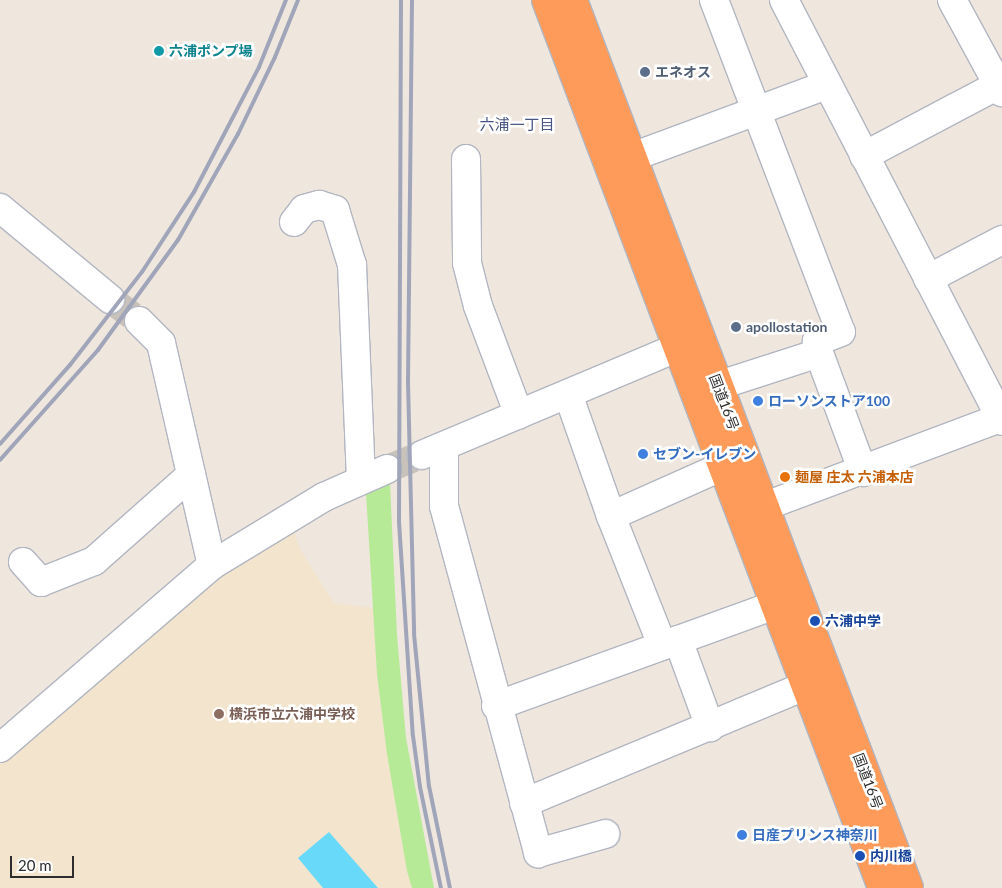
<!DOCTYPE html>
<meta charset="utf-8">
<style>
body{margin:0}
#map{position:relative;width:1002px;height:888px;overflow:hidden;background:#efe7de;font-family:Lato,"Noto Sans JP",sans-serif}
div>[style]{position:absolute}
.education>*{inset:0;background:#f2e4cd}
.green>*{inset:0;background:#b6ea97}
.water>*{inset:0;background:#69d9f9}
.minor-tunnel>*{height:28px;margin-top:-14px;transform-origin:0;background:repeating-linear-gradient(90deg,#c8c2bb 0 28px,transparent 0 42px)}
.roads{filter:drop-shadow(1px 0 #b2b6c1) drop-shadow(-1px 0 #b2b6c1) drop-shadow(0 1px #b2b6c1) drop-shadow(0 -1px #b2b6c1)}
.minor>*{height:28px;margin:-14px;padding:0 14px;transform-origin:14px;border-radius:14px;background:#fff}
.highway>*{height:28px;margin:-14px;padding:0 14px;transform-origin:14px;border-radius:14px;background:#ff9b5a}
.rail>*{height:4px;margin:-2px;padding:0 2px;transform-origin:2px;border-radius:2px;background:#a0a5b9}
.dots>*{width:14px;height:14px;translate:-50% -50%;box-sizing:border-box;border:2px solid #fff;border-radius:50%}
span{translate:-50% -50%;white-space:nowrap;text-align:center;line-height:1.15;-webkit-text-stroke:5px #fff;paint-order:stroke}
.culture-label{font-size:14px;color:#0d838f;font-weight:700}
.left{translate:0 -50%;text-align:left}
.service-label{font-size:14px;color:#4e5e75;font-weight:700}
.shop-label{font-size:14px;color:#366cbe;font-weight:700}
.street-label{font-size:14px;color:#2d2d2d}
.food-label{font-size:14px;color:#c56008;font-weight:700}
.transit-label{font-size:14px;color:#164399;font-weight:700}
.education-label{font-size:14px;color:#785e54;font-weight:700}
.neighbourhood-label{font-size:15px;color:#485582}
.scale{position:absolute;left:10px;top:856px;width:64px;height:22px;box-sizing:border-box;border:2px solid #2d2d2d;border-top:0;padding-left:6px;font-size:15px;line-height:18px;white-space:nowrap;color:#2d2d2d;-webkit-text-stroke:4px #fff;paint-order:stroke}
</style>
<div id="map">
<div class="education">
<i style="clip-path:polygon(293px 529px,300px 549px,334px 603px,374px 608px,377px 674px,412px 888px,0 888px,0 761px,213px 577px)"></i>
</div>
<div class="green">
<i style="clip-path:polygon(390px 483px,397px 635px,406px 738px,434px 888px,412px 888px,407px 871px,387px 754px,377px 674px,366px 493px)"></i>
</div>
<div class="water">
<i style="clip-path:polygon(329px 832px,378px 888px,323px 888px,298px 858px)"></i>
</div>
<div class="minor-tunnel">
<i style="left:110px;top:299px;width:36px;rotate:37deg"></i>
<i style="left:387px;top:469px;width:38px;rotate:-22deg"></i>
</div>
<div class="roads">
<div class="minor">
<i style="left:714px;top:0;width:355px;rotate:69.1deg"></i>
<i style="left:841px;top:332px;width:26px;rotate:159deg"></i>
<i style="left:817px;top:341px;width:12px;rotate:81deg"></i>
<i style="left:819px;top:353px;width:107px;rotate:162.1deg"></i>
<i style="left:784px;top:0;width:474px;rotate:62.6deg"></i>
<i style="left:952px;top:0;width:105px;rotate:61.5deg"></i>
<i style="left:864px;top:156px;width:156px;rotate:-27.9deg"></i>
<i style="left:632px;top:157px;width:208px;rotate:-20.3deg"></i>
<i style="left:466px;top:159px;width:104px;rotate:89.4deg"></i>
<i style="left:467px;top:263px;width:44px;rotate:75.7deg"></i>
<i style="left:478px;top:306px;width:116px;rotate:69.4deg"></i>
<i style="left:0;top:208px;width:143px;rotate:39.6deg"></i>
<i style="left:294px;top:222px;width:16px;rotate:-52deg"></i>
<i style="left:304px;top:209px;width:16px;rotate:-15deg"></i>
<i style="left:319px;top:205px;width:17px;rotate:17deg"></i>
<i style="left:335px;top:210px;width:58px;rotate:72.8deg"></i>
<i style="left:352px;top:265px;width:215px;rotate:87.6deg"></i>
<i style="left:928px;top:279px;width:84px;rotate:-27.8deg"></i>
<i style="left:139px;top:321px;width:31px;rotate:45deg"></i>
<i style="left:161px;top:343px;width:228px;rotate:77.1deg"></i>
<i style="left:819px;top:353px;width:127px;rotate:69.7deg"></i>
<i style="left:568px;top:394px;width:129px;rotate:70.6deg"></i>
<i style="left:611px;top:516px;width:139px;rotate:68.4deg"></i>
<i style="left:444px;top:447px;width:59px;rotate:90deg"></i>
<i style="left:444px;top:506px;width:360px;rotate:74.8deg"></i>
<i style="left:538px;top:853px;width:70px;rotate:-15.8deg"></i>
<i style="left:422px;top:455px;width:299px;rotate:-22.8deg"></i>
<i style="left:763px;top:507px;width:255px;rotate:-20.6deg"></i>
<i style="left:611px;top:516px;width:120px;rotate:-24deg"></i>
<i style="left:23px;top:562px;width:27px;rotate:48deg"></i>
<i style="left:41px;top:582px;width:57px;rotate:-21.6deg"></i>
<i style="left:94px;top:561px;width:130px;rotate:-41.6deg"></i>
<i style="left:678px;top:640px;width:93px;rotate:69.8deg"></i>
<i style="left:496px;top:706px;width:297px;rotate:-19.9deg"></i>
<i style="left:0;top:748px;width:280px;rotate:-40.8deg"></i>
<i style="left:212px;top:565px;width:131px;rotate:-31.3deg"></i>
<i style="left:324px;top:497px;width:69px;rotate:-24deg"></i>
<i style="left:524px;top:803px;width:304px;rotate:-22.6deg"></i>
</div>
<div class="highway">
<i style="left:546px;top:0;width:949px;rotate:69.27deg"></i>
<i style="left:573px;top:0;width:949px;rotate:69.27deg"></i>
</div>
</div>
<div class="rail">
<i style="left:401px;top:0;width:522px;rotate:90.22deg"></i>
<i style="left:399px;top:522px;width:214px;rotate:86.3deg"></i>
<i style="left:413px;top:736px;width:51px;rotate:82.2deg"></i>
<i style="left:420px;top:787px;width:103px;rotate:78.3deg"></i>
<i style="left:412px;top:0;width:382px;rotate:90.6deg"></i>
<i style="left:408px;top:382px;width:252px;rotate:88.6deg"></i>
<i style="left:414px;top:634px;width:153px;rotate:84.4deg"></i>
<i style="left:429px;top:786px;width:104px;rotate:78.4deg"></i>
<i style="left:0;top:444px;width:106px;rotate:-48.5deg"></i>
<i style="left:70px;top:365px;width:118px;rotate:-52.3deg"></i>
<i style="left:142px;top:272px;width:95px;rotate:-57deg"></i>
<i style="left:194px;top:192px;width:141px;rotate:-62.5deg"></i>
<i style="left:259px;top:67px;width:72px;rotate:-68.1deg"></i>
<i style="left:0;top:460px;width:147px;rotate:-48.3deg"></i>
<i style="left:98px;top:350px;width:136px;rotate:-54deg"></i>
<i style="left:178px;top:240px;width:122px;rotate:-60.5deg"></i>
<i style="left:238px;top:134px;width:85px;rotate:-64.3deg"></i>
<i style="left:275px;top:57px;width:61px;rotate:-68deg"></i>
</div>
<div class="dots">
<i style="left:159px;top:51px;background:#0f9aa8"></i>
<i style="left:645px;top:72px;background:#5c6f8a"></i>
<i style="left:736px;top:327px;background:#5c6f8a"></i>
<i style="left:758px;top:401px;background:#3f7fe0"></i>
<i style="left:643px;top:454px;background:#3f7fe0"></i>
<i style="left:785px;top:477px;background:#e8710a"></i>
<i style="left:815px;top:621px;background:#1a4fb4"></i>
<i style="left:219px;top:714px;background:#8d6e63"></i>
<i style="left:742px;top:835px;background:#3f7fe0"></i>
<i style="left:860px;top:856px;background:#1a4fb4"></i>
</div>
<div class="culture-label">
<span class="left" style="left:169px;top:51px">六浦ポンプ場</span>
</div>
<div class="service-label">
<span class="left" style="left:655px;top:72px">エネオス</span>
<span class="left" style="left:746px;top:327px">apollostation</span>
</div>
<div class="shop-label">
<span class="left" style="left:768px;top:401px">ローソンストア100</span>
<span class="left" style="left:653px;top:454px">セブン-イレブン</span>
<span class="left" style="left:752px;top:835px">日産プリンス神奈川</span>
</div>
<div class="street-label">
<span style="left:724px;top:402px;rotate:69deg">国道16号</span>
<span style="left:868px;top:781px;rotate:69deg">国道16号</span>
</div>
<div class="food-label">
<span class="left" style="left:795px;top:477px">麺屋 庄太 六浦本店</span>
</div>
<div class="transit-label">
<span class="left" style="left:825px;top:621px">六浦中学</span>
<span class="left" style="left:870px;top:856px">内川橋</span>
</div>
<div class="education-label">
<span class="left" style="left:229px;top:714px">横浜市立六浦中学校</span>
</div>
<div class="neighbourhood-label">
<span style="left:517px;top:125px">六浦一丁目</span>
</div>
<div class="scale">20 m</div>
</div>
